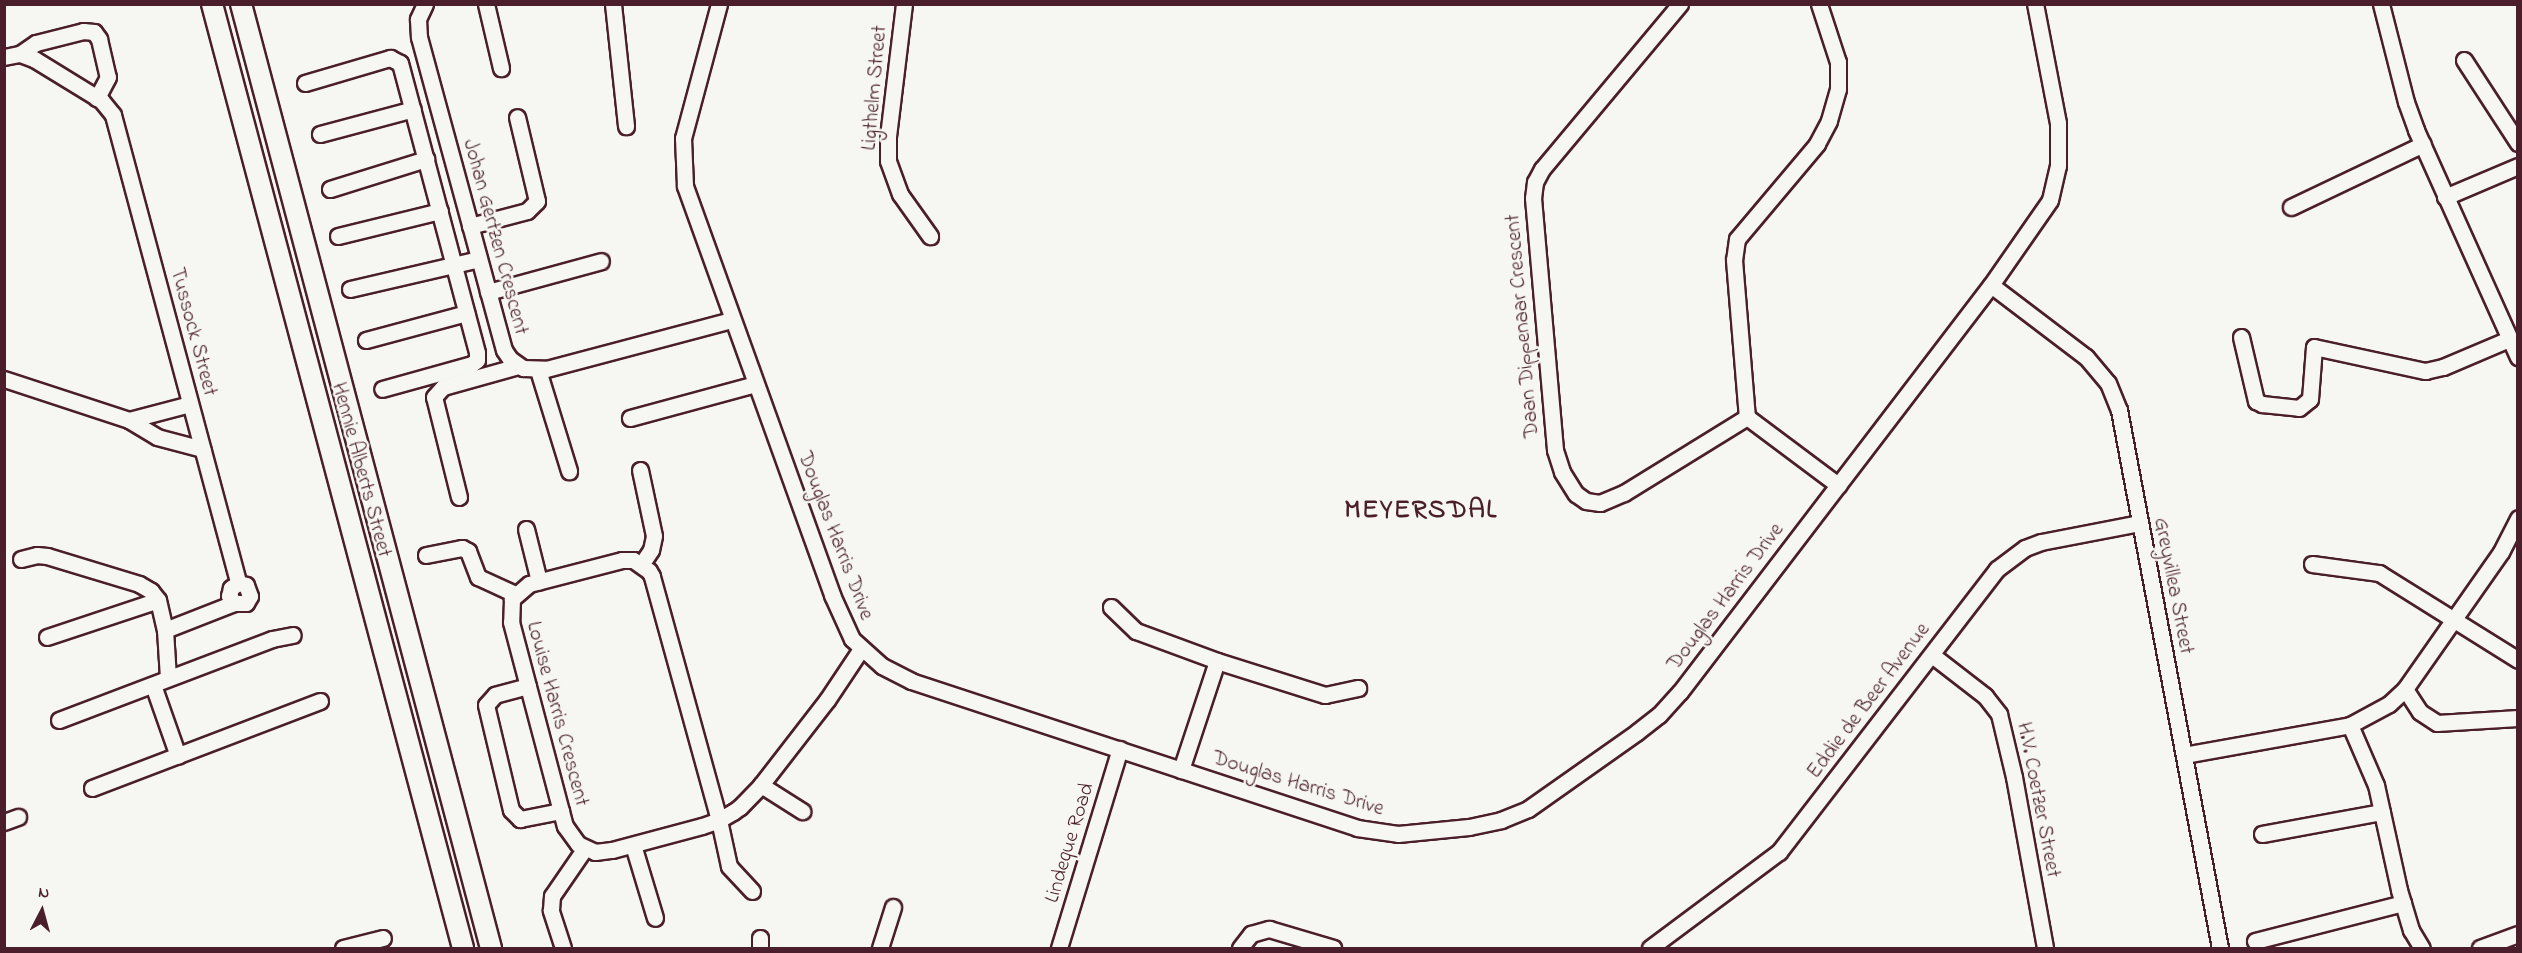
<!DOCTYPE html>
<style>
body{margin:0}
#map{position:relative;width:2522px;height:953px;overflow:hidden;background:#f6f6f2;font-family:"Indie Flower",sans-serif}
div>[style]{position:absolute}
.roads{filter:drop-shadow(2px 0 #4a1f2b) drop-shadow(-2px 0 #4a1f2b) drop-shadow(0 2px #4a1f2b) drop-shadow(0 -2px #4a1f2b)}
.minor>*{height:15px;margin:-7.5px;padding:0 7.5px;transform-origin:7.5px;border-radius:7.5px;background:#f6f6f2}
.tertiary>*{height:20px;margin:-10px;padding:0 10px;transform-origin:10px;border-radius:10px;background:#f6f6f2}
span{translate:-50% -50%;white-space:nowrap;text-align:center;line-height:1.15;-webkit-text-stroke:5px #f6f6f2;paint-order:stroke}
.street-label{font-size:21px;color:#4a1f2b}
.district-label{font-size:27px;color:#4a1f2b;font-weight:700;letter-spacing:1.5px}
.frame{position:absolute;inset:0;border:6px solid #4a1f2b;pointer-events:none}
.north{position:absolute;left:12px;top:881px;width:60px;height:60px;-webkit-text-stroke:4px #f6f6f2;paint-order:stroke;rotate:6deg;font-size:16px;font-weight:700;line-height:24px;text-align:center;color:#4a1f2b}
.north::after{content:'';display:block;margin:auto;width:21px;height:27px;background:#4a1f2b;clip-path:polygon(50% 0,100% 100%,50% 72%,0 100%)}
</style>
<div id="map">
<div class="roads">
<div class="minor">
<i style="left:425px;top:4px;width:17px;rotate:115deg"></i>
<i style="left:418px;top:19px;width:18px;rotate:87deg"></i>
<i style="left:419px;top:37px;width:324px;rotate:74.8deg"></i>
<i style="left:504px;top:350px;width:11px;rotate:56deg"></i>
<i style="left:510px;top:359px;width:16px;rotate:35deg"></i>
<i style="left:523px;top:368px;width:23px;rotate:2deg"></i>
<i style="left:546px;top:369px;width:192px;rotate:-14.8deg"></i>
<i style="left:486px;top:4px;width:66px;rotate:76.8deg"></i>
<i style="left:613px;top:4px;width:123px;rotate:83.9deg"></i>
<i style="left:719px;top:4px;width:139px;rotate:105deg"></i>
<i style="left:683px;top:138px;width:48px;rotate:87.6deg"></i>
<i style="left:685px;top:186px;width:435px;rotate:70.2deg"></i>
<i style="left:832px;top:595px;width:48px;rotate:65.6deg"></i>
<i style="left:852px;top:639px;width:40px;rotate:42deg"></i>
<i style="left:882px;top:666px;width:33px;rotate:27deg"></i>
<i style="left:911px;top:681px;width:470px;rotate:18.2deg"></i>
<i style="left:1357px;top:828px;width:41px;rotate:8.3deg"></i>
<i style="left:1398px;top:834px;width:71px;rotate:-5.6deg"></i>
<i style="left:1469px;top:827px;width:33px;rotate:-12deg"></i>
<i style="left:1501px;top:820px;width:29px;rotate:-22deg"></i>
<i style="left:1528px;top:809px;width:133px;rotate:-35.2deg"></i>
<i style="left:1637px;top:732px;width:28px;rotate:-38deg"></i>
<i style="left:1659px;top:715px;width:31px;rotate:-48deg"></i>
<i style="left:1680px;top:692px;width:512px;rotate:-52.62deg"></i>
<i style="left:1991px;top:285px;width:103px;rotate:-55.2deg"></i>
<i style="left:2050px;top:200px;width:35px;rotate:-77deg"></i>
<i style="left:2058px;top:166px;width:43px;rotate:-90deg"></i>
<i style="left:2058px;top:123px;width:121px;rotate:-100.9deg"></i>
<i style="left:904px;top:4px;width:134px;rotate:96.9deg"></i>
<i style="left:888px;top:137px;width:24px;rotate:90deg"></i>
<i style="left:888px;top:161px;width:35px;rotate:70deg"></i>
<i style="left:900px;top:194px;width:52px;rotate:54.5deg"></i>
<i style="left:1680px;top:4px;width:215px;rotate:129.9deg"></i>
<i style="left:1542px;top:169px;width:15px;rotate:118deg"></i>
<i style="left:1535px;top:182px;width:16px;rotate:97deg"></i>
<i style="left:1533px;top:198px;width:253px;rotate:85deg"></i>
<i style="left:1555px;top:450px;width:23px;rotate:72deg"></i>
<i style="left:1562px;top:472px;width:26px;rotate:58deg"></i>
<i style="left:1576px;top:494px;width:12px;rotate:35deg"></i>
<i style="left:1586px;top:501px;width:14px;rotate:8deg"></i>
<i style="left:1600px;top:503px;width:26px;rotate:-23deg"></i>
<i style="left:1624px;top:493px;width:145px;rotate:-31.7deg"></i>
<i style="left:1819px;top:4px;width:61px;rotate:71.9deg"></i>
<i style="left:1838px;top:62px;width:27px;rotate:90deg"></i>
<i style="left:1838px;top:89px;width:33px;rotate:106deg"></i>
<i style="left:1829px;top:121px;width:26px;rotate:118deg"></i>
<i style="left:1817px;top:144px;width:124px;rotate:130.1deg"></i>
<i style="left:1737px;top:239px;width:21px;rotate:98deg"></i>
<i style="left:1734px;top:260px;width:158px;rotate:85.3deg"></i>
<i style="left:1747px;top:417px;width:114px;rotate:36.8deg"></i>
<i style="left:2381px;top:4px;width:101px;rotate:75.7deg"></i>
<i style="left:2406px;top:102px;width:30px;rotate:70deg"></i>
<i style="left:2416px;top:130px;width:249px;rotate:65.8deg"></i>
<i style="left:20px;top:54px;width:19px;rotate:-35deg"></i>
<i style="left:36px;top:43px;width:49px;rotate:-14.3deg"></i>
<i style="left:83px;top:31px;width:11px;rotate:5deg"></i>
<i style="left:94px;top:32px;width:9px;rotate:54deg"></i>
<i style="left:99px;top:39px;width:39px;rotate:77deg"></i>
<i style="left:108px;top:77px;width:24px;rotate:118deg"></i>
<i style="left:4px;top:57px;width:16px;rotate:-11deg"></i>
<i style="left:20px;top:54px;width:15px;rotate:20deg"></i>
<i style="left:34px;top:59px;width:79px;rotate:31.5deg"></i>
<i style="left:101px;top:100px;width:19px;rotate:51deg"></i>
<i style="left:113px;top:115px;width:484px;rotate:75deg"></i>
<i style="left:2464px;top:60px;width:99px;rotate:57deg"></i>
<i style="left:305px;top:83px;width:89px;rotate:-16.4deg"></i>
<i style="left:390px;top:58px;width:11px;rotate:27deg"></i>
<i style="left:400px;top:63px;width:300px;rotate:75.1deg"></i>
<i style="left:477px;top:353px;width:7px;rotate:90deg"></i>
<i style="left:477px;top:360px;width:6px;rotate:141deg"></i>
<i style="left:472px;top:364px;width:93px;rotate:164.5deg"></i>
<i style="left:320px;top:134px;width:96px;rotate:-15deg"></i>
<i style="left:330px;top:189px;width:101px;rotate:-17.4deg"></i>
<i style="left:2445px;top:197px;width:79px;rotate:-23deg"></i>
<i style="left:2291px;top:207px;width:146px;rotate:-25.5deg"></i>
<i style="left:470px;top:226px;width:59px;rotate:-14.7deg"></i>
<i style="left:527px;top:211px;width:14px;rotate:-45deg"></i>
<i style="left:537px;top:201px;width:86px;rotate:-103.4deg"></i>
<i style="left:338px;top:236px;width:105px;rotate:-13.8deg"></i>
<i style="left:1991px;top:285px;width:119px;rotate:37.2deg"></i>
<i style="left:2086px;top:357px;width:34px;rotate:50deg"></i>
<i style="left:2108px;top:383px;width:29px;rotate:68deg"></i>
<i style="left:2119px;top:410px;width:547px;rotate:79.37deg"></i>
<i style="left:350px;top:289px;width:132px;rotate:-13.1deg"></i>
<i style="left:488px;top:292px;width:117px;rotate:-15.3deg"></i>
<i style="left:2241px;top:337px;width:66px;rotate:76.8deg"></i>
<i style="left:2256px;top:401px;width:7px;rotate:27deg"></i>
<i style="left:2262px;top:404px;width:37px;rotate:6deg"></i>
<i style="left:2299px;top:408px;width:14px;rotate:-39deg"></i>
<i style="left:2310px;top:399px;width:52px;rotate:-85.6deg"></i>
<i style="left:2314px;top:347px;width:114px;rotate:12.2deg"></i>
<i style="left:2425px;top:371px;width:18px;rotate:-13deg"></i>
<i style="left:2443px;top:367px;width:72px;rotate:-23deg"></i>
<i style="left:366px;top:340px;width:104px;rotate:-15.1deg"></i>
<i style="left:538px;top:370px;width:106px;rotate:72.9deg"></i>
<i style="left:4px;top:379px;width:132px;rotate:18.2deg"></i>
<i style="left:129px;top:420px;width:33px;rotate:31deg"></i>
<i style="left:157px;top:437px;width:47px;rotate:14.9deg"></i>
<i style="left:630px;top:418px;width:130px;rotate:-15.2deg"></i>
<i style="left:129px;top:420px;width:63px;rotate:-14.7deg"></i>
<i style="left:640px;top:470px;width:67px;rotate:78deg"></i>
<i style="left:654px;top:536px;width:14px;rotate:102deg"></i>
<i style="left:651px;top:550px;width:18px;rotate:124deg"></i>
<i style="left:459px;top:497px;width:103px;rotate:-104deg"></i>
<i style="left:434px;top:397px;width:13px;rotate:-48deg"></i>
<i style="left:443px;top:387px;width:78px;rotate:-15.6deg"></i>
<i style="left:526px;top:529px;width:54px;rotate:76deg"></i>
<i style="left:426px;top:555px;width:37px;rotate:-11deg"></i>
<i style="left:462px;top:548px;width:7px;rotate:27deg"></i>
<i style="left:468px;top:551px;width:28px;rotate:69deg"></i>
<i style="left:478px;top:577px;width:41px;rotate:24.7deg"></i>
<i style="left:21px;top:559px;width:16px;rotate:-14deg"></i>
<i style="left:37px;top:555px;width:10px;rotate:6deg"></i>
<i style="left:47px;top:556px;width:96px;rotate:16.9deg"></i>
<i style="left:139px;top:584px;width:14px;rotate:30deg"></i>
<i style="left:151px;top:591px;width:11px;rotate:52deg"></i>
<i style="left:158px;top:600px;width:31px;rotate:77deg"></i>
<i style="left:165px;top:630px;width:48px;rotate:86.4deg"></i>
<i style="left:2312px;top:564px;width:68px;rotate:7.7deg"></i>
<i style="left:2379px;top:573px;width:164px;rotate:32deg"></i>
<i style="left:1111px;top:607px;width:35px;rotate:44deg"></i>
<i style="left:1136px;top:631px;width:86px;rotate:20.3deg"></i>
<i style="left:1217px;top:661px;width:115px;rotate:108.3deg"></i>
<i style="left:165px;top:630px;width:74px;rotate:-21.4deg"></i>
<i style="left:234px;top:603px;width:12px"></i>
<i style="left:246px;top:603px;width:8px;rotate:-60deg"></i>
<i style="left:250px;top:596px;width:12px;rotate:-110deg"></i>
<i style="left:246px;top:585px;width:8px;rotate:-166deg"></i>
<i style="left:238px;top:583px;width:9px;rotate:144deg"></i>
<i style="left:231px;top:588px;width:8px;rotate:104deg"></i>
<i style="left:229px;top:596px;width:9px;rotate:54deg"></i>
<i style="left:47px;top:637px;width:117px;rotate:-18.4deg"></i>
<i style="left:1932px;top:655px;width:67px;rotate:37.7deg"></i>
<i style="left:1985px;top:696px;width:23px;rotate:52deg"></i>
<i style="left:1999px;top:714px;width:65px;rotate:76.6deg"></i>
<i style="left:2014px;top:777px;width:174px;rotate:79.7deg"></i>
<i style="left:1217px;top:661px;width:113px;rotate:17.5deg"></i>
<i style="left:1325px;top:695px;width:34px;rotate:-12deg"></i>
<i style="left:153px;top:685px;width:75px;rotate:70.6deg"></i>
<i style="left:528px;top:686px;width:34px;rotate:165deg"></i>
<i style="left:495px;top:695px;width:13px;rotate:132deg"></i>
<i style="left:486px;top:705px;width:108px;rotate:76.6deg"></i>
<i style="left:511px;top:810px;width:13px;rotate:45deg"></i>
<i style="left:520px;top:819px;width:42px;rotate:-11deg"></i>
<i style="left:2405px;top:689px;width:27px;rotate:57deg"></i>
<i style="left:2420px;top:712px;width:20px;rotate:33deg"></i>
<i style="left:2437px;top:723px;width:81px;rotate:-3.5deg"></i>
<i style="left:59px;top:720px;width:228px;rotate:-20.8deg"></i>
<i style="left:272px;top:639px;width:21px;rotate:-11deg"></i>
<i style="left:2350px;top:725px;width:65px;rotate:66.6deg"></i>
<i style="left:2376px;top:785px;width:107px;rotate:77.6deg"></i>
<i style="left:2399px;top:890px;width:42px;rotate:73.3deg"></i>
<i style="left:2411px;top:930px;width:21px;rotate:59deg"></i>
<i style="left:2184px;top:755px;width:169px;rotate:-10.2deg"></i>
<i style="left:2350px;top:725px;width:44px;rotate:-28.3deg"></i>
<i style="left:2389px;top:704px;width:22px;rotate:-43deg"></i>
<i style="left:2405px;top:689px;width:167px;rotate:-55deg"></i>
<i style="left:2501px;top:552px;width:38px;rotate:-63deg"></i>
<i style="left:761px;top:785px;width:49px;rotate:32.4deg"></i>
<i style="left:92px;top:788px;width:244px;rotate:-20.9deg"></i>
<i style="left:4px;top:822px;width:15px;rotate:-20deg"></i>
<i style="left:2262px;top:834px;width:122px;rotate:-10.4deg"></i>
<i style="left:633px;top:845px;width:76px;rotate:73.2deg"></i>
<i style="left:752px;top:891px;width:34px;rotate:-133deg"></i>
<i style="left:729px;top:866px;width:47px;rotate:-102.3deg"></i>
<i style="left:719px;top:820px;width:253px;rotate:-105.4deg"></i>
<i style="left:652px;top:576px;width:6px;rotate:-121deg"></i>
<i style="left:649px;top:571px;width:19px;rotate:-145deg"></i>
<i style="left:633px;top:560px;width:11px;rotate:180deg"></i>
<i style="left:622px;top:560px;width:96px;rotate:165.5deg"></i>
<i style="left:529px;top:584px;width:23px;rotate:139deg"></i>
<i style="left:512px;top:599px;width:23px;rotate:92deg"></i>
<i style="left:511px;top:622px;width:211px;rotate:75.2deg"></i>
<i style="left:565px;top:826px;width:22px;rotate:54deg"></i>
<i style="left:578px;top:844px;width:19px;rotate:25deg"></i>
<i style="left:595px;top:852px;width:17px;rotate:-7deg"></i>
<i style="left:612px;top:850px;width:93px;rotate:-14.9deg"></i>
<i style="left:702px;top:826px;width:18px;rotate:-19deg"></i>
<i style="left:719px;top:820px;width:16px;rotate:-30deg"></i>
<i style="left:733px;top:812px;width:9px;rotate:-36deg"></i>
<i style="left:740px;top:807px;width:30px;rotate:-46deg"></i>
<i style="left:761px;top:785px;width:108px;rotate:-52.2deg"></i>
<i style="left:827px;top:700px;width:61px;rotate:-56.3deg"></i>
<i style="left:2255px;top:941px;width:153px;rotate:-14.4deg"></i>
<i style="left:343px;top:948px;width:41px;rotate:-14deg"></i>
<i style="left:563px;top:948px;width:40px;rotate:-108deg"></i>
<i style="left:551px;top:910px;width:14px;rotate:-86deg"></i>
<i style="left:552px;top:896px;width:58px;rotate:-55.5deg"></i>
<i style="left:760px;top:948px;width:10px;rotate:-90deg"></i>
<i style="left:880px;top:948px;width:43px;rotate:-72.4deg"></i>
<i style="left:1059px;top:948px;width:208px;rotate:-73deg"></i>
<i style="left:1240px;top:948px;width:18px;rotate:-52deg"></i>
<i style="left:1251px;top:934px;width:19px;rotate:-16deg"></i>
<i style="left:1269px;top:929px;width:67px;rotate:16.5deg"></i>
<i style="left:1650px;top:948px;width:161px;rotate:-36.7deg"></i>
<i style="left:1779px;top:852px;width:357px;rotate:-52.4deg"></i>
<i style="left:1997px;top:569px;width:35px;rotate:-37deg"></i>
<i style="left:2025px;top:548px;width:17px;rotate:-21deg"></i>
<i style="left:2041px;top:542px;width:101px;rotate:-10.9deg"></i>
<i style="left:2480px;top:948px;width:40px;rotate:-20.2deg"></i>
</div>
<div class="tertiary">
<i style="left:212px;top:4px;width:977px;rotate:75.11deg"></i>
<i style="left:241px;top:4px;width:977px;rotate:75.17deg"></i>
</div>
</div>
<div class="street-label">
<span style="left:875px;top:88px;rotate:-85deg">Ligthelm Street</span>
<span style="left:495px;top:237px;rotate:75deg">Johan Gertzen Crescent</span>
<span style="left:1523px;top:326px;rotate:-95deg">Daan Dippenaar Crescent</span>
<span style="left:193px;top:332px;rotate:75deg">Tussock Street</span>
<span style="left:361px;top:470px;rotate:75deg">Hennie Alberts Street</span>
<span style="left:835px;top:536px;rotate:69deg">Douglas Harris Drive</span>
<span style="left:2173px;top:586px;rotate:79deg">Greyvillea Street</span>
<span style="left:1726px;top:597px;rotate:-53deg">Douglas Harris Drive</span>
<span style="left:1869px;top:701px;rotate:-53deg">Eddie de Beer Avenue</span>
<span style="left:557px;top:714px;rotate:75deg">Louise Harris Crescent</span>
<span style="left:1298px;top:784px;rotate:17deg">Douglas Harris Drive</span>
<span style="left:2038px;top:800px;rotate:79deg">H.V. Coetzer Street</span>
<span style="left:1070px;top:843px;rotate:-73deg">Lindeque Road</span>
</div>
<div class="district-label">
<span style="left:1421px;top:511px">MEYERSDAL</span>
</div>
<div class="frame"></div>
<div class="north">N</div>
</div>
